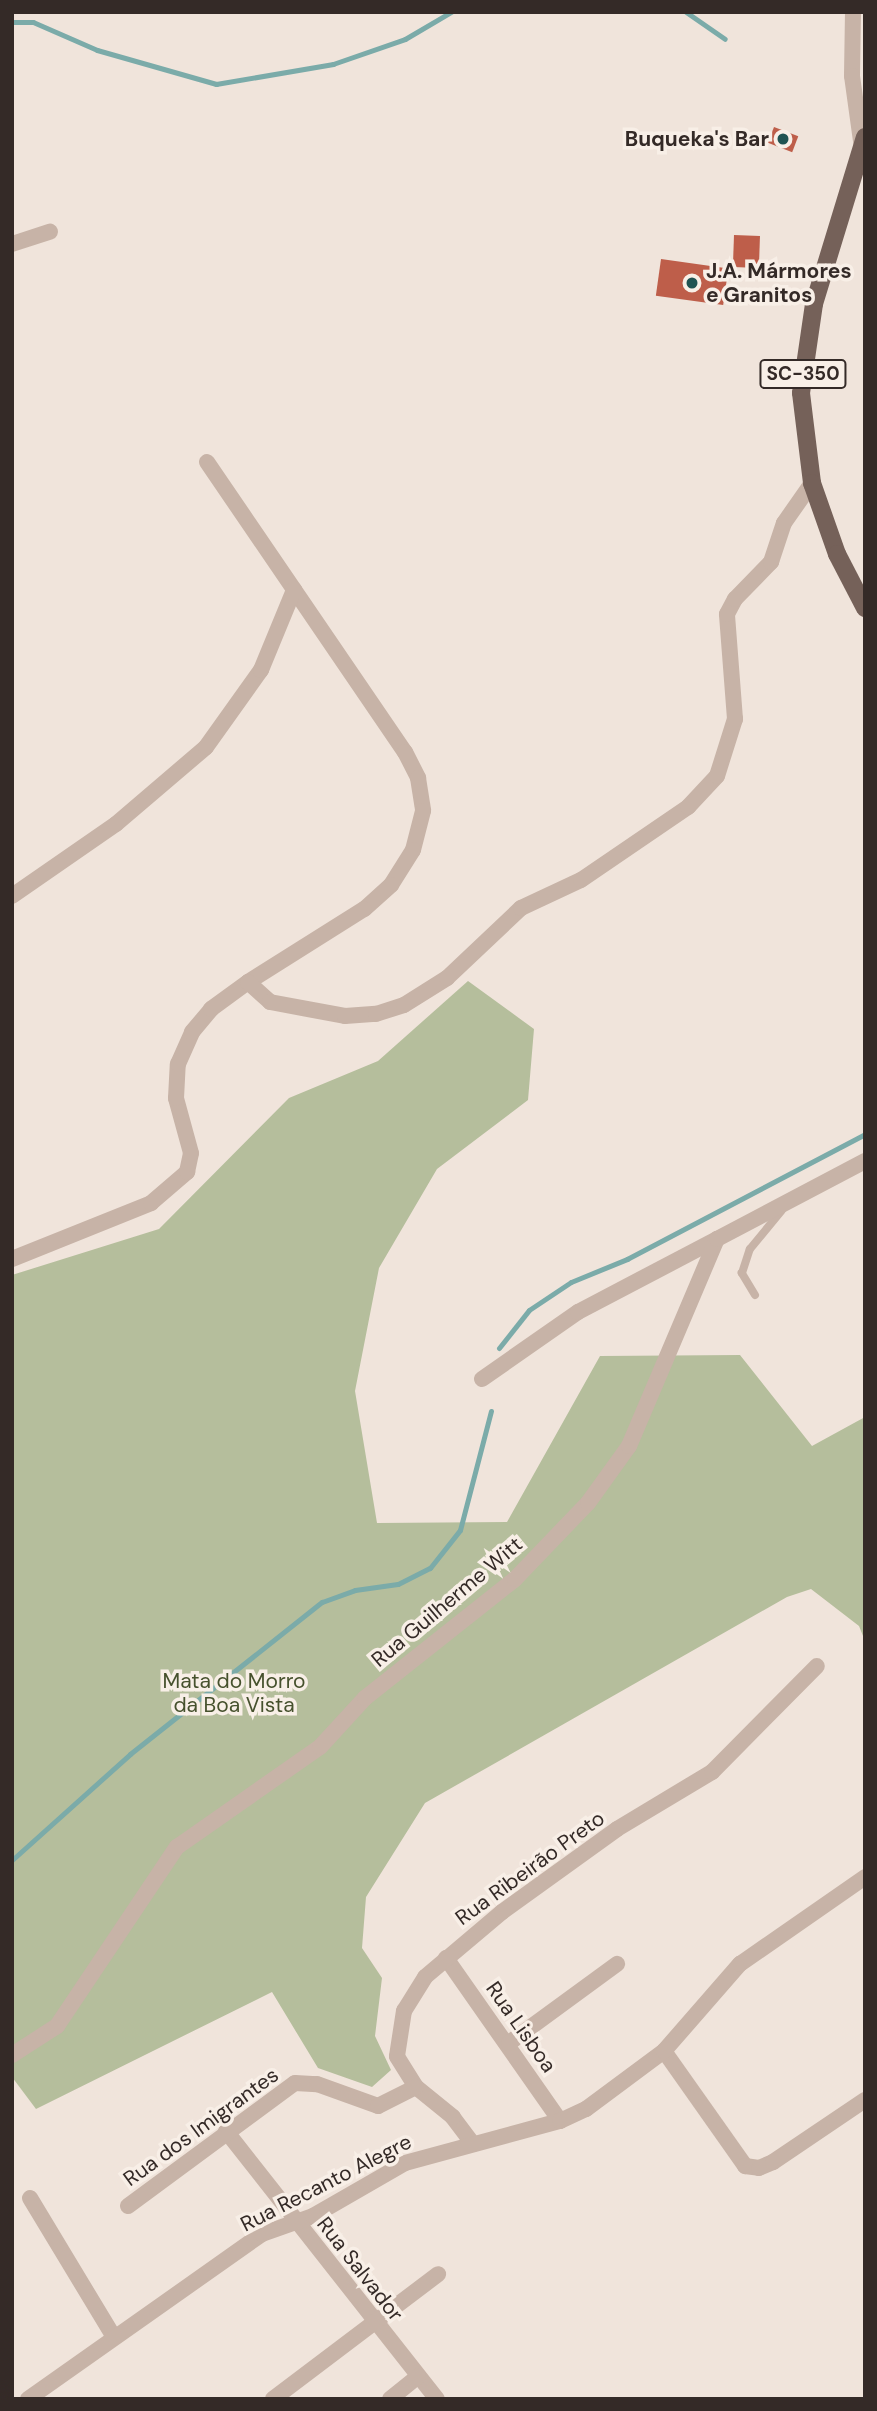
<!DOCTYPE html>
<meta charset="utf-8">
<style>
body{margin:0}
#map{position:relative;width:877px;height:2411px;overflow:hidden;background:#f0e4db;font-family:"DM Sans",sans-serif}
div>[style]{position:absolute}
.green>*{inset:0;background:#b5be9c}
.stream>*{height:5px;margin:-2.5px;padding:0 2.5px;transform-origin:2.5px;border-radius:2.5px;background:#7baba9}
.building>*{inset:0;background:#be5e4a;transform-origin:0 0}
.lane>*{height:8px;margin:-4px;padding:0 4px;transform-origin:4px;border-radius:4px;background:#c7b3a7}
.street>*{height:16px;margin:-8px;padding:0 8px;transform-origin:8px;border-radius:8px;background:#c7b3a7}
.primary>*{height:18px;margin:-9px;padding:0 9px;transform-origin:9px;border-radius:9px;background:#756159}
.dots>*{width:19px;height:19px;translate:-50% -50%;box-sizing:border-box;border:4px solid #f8efe7;border-radius:50%}
span{translate:-50% -50%;white-space:nowrap;text-align:center;line-height:1.15;-webkit-text-stroke:7px #f8efe7;paint-order:stroke}
.shield-label span{padding:2px 5px;background:#f8efe7;border:2px solid;border-radius:5px;-webkit-text-stroke-width:0}
.shield-label{font-size:19px;color:#342a27;font-weight:700}
.poi-label{font-size:21px;color:#342a27;font-weight:700}
.right{translate:-100% -50%;text-align:right}
.left{translate:0 -50%;text-align:left}
.street-label{font-size:21px;color:#342a27}
.park-label{font-size:21px;color:#46512d}
.frame{position:absolute;inset:0;border:14px solid #342a27;pointer-events:none}
</style>
<div id="map">
<div class="green">
<i style="clip-path:polygon(468px 981px,534px 1029px,528px 1100px,437px 1169px,379px 1268px,355px 1391px,377px 1523px,507px 1522px,600px 1356px,740px 1355px,812px 1446px,865px 1417px,865px 1641px,859px 1626px,811px 1589px,787px 1597px,425px 1803px,366px 1897px,362px 1948px,382px 1978px,375px 2036px,391px 2070px,372px 2087px,318px 2068px,272px 1992px,36px 2109px,12px 2077px,12px 1275px,159px 1229px,289px 1098px,378px 1061px)"></i>
</div>
<div class="stream">
<i style="left:686px;top:12px;width:47px;rotate:34.7deg"></i>
<i style="left:12px;top:22px;width:21px"></i>
<i style="left:33px;top:22px;width:70px;rotate:23.6deg"></i>
<i style="left:97px;top:50px;width:124px;rotate:15.9deg"></i>
<i style="left:216px;top:84px;width:119px;rotate:-9.7deg"></i>
<i style="left:333px;top:64px;width:76px;rotate:-19.1deg"></i>
<i style="left:405px;top:39px;width:53px;rotate:-30.4deg"></i>
<i style="left:499px;top:1348px;width:48px;rotate:-51.7deg"></i>
<i style="left:529px;top:1310px;width:50px;rotate:-33.7deg"></i>
<i style="left:571px;top:1282px;width:61px;rotate:-22.3deg"></i>
<i style="left:627px;top:1259px;width:269px;rotate:-27.7deg"></i>
<i style="left:12px;top:1860px;width:159px;rotate:-41.9deg"></i>
<i style="left:130px;top:1754px;width:245px;rotate:-38.4deg"></i>
<i style="left:322px;top:1602px;width:35px;rotate:-20deg"></i>
<i style="left:355px;top:1590px;width:43px;rotate:-7.9deg"></i>
<i style="left:398px;top:1584px;width:36px;rotate:-27deg"></i>
<i style="left:430px;top:1568px;width:48px;rotate:-51.7deg"></i>
<i style="left:460px;top:1530px;width:123px;rotate:-75.4deg"></i>
</div>
<div class="building">
<i style="left:774px;top:127px;width:26px;height:17px;rotate:21deg"></i>
<i style="left:734px;top:235px;width:26px;height:32px;rotate:2deg"></i>
<i style="left:661px;top:259px;width:68px;height:37px;rotate:8deg"></i>
</div>
<div class="lane">
<i style="left:755px;top:1295px;width:26px;rotate:-121deg"></i>
<i style="left:742px;top:1273px;width:25px;rotate:-72deg"></i>
<i style="left:750px;top:1249px;width:50px;rotate:-50.6deg"></i>
</div>
<div class="street">
<i style="left:853px;top:12px;width:64px;rotate:90.9deg"></i>
<i style="left:852px;top:76px;width:73px;rotate:82.1deg"></i>
<i style="left:12px;top:244px;width:40px;rotate:-18deg"></i>
<i style="left:207px;top:462px;width:351px;rotate:55.7deg"></i>
<i style="left:405px;top:752px;width:29px;rotate:63deg"></i>
<i style="left:418px;top:778px;width:33px;rotate:81deg"></i>
<i style="left:423px;top:811px;width:40px;rotate:104.4deg"></i>
<i style="left:413px;top:850px;width:41px;rotate:122.2deg"></i>
<i style="left:391px;top:885px;width:36px;rotate:138deg"></i>
<i style="left:364px;top:909px;width:137px;rotate:147.8deg"></i>
<i style="left:12px;top:896px;width:126px;rotate:-34.7deg"></i>
<i style="left:116px;top:824px;width:118px;rotate:-40.5deg"></i>
<i style="left:206px;top:747px;width:95px;rotate:-54.5deg"></i>
<i style="left:261px;top:670px;width:87px;rotate:-67.6deg"></i>
<i style="left:12px;top:1259px;width:150px;rotate:-21.9deg"></i>
<i style="left:151px;top:1203px;width:48px;rotate:-40.7deg"></i>
<i style="left:187px;top:1172px;width:19px;rotate:-78deg"></i>
<i style="left:191px;top:1153px;width:57px;rotate:-105.3deg"></i>
<i style="left:176px;top:1098px;width:34px;rotate:-87deg"></i>
<i style="left:178px;top:1064px;width:35px;rotate:-66deg"></i>
<i style="left:192px;top:1032px;width:30px;rotate:-50deg"></i>
<i style="left:211px;top:1009px;width:46px;rotate:-36.1deg"></i>
<i style="left:248px;top:982px;width:30px;rotate:42deg"></i>
<i style="left:270px;top:1002px;width:76px;rotate:10.6deg"></i>
<i style="left:345px;top:1016px;width:31px;rotate:-4deg"></i>
<i style="left:376px;top:1014px;width:29px;rotate:-18deg"></i>
<i style="left:404px;top:1005px;width:51px;rotate:-32.1deg"></i>
<i style="left:447px;top:978px;width:102px;rotate:-43.4deg"></i>
<i style="left:521px;top:908px;width:66px;rotate:-25deg"></i>
<i style="left:581px;top:880px;width:130px;rotate:-34.3deg"></i>
<i style="left:688px;top:807px;width:42px;rotate:-46.9deg"></i>
<i style="left:717px;top:776px;width:60px;rotate:-72.5deg"></i>
<i style="left:735px;top:719px;width:105px;rotate:-94.4deg"></i>
<i style="left:727px;top:614px;width:17px;rotate:-62deg"></i>
<i style="left:735px;top:599px;width:52px;rotate:-45.8deg"></i>
<i style="left:771px;top:562px;width:41px;rotate:-71.6deg"></i>
<i style="left:784px;top:523px;width:49px;rotate:-55deg"></i>
<i style="left:482px;top:1379px;width:117px;rotate:-34.9deg"></i>
<i style="left:578px;top:1312px;width:157px;rotate:-27.7deg"></i>
<i style="left:446px;top:1958px;width:199px;rotate:55deg"></i>
<i style="left:509px;top:2043px;width:134px;rotate:-36.2deg"></i>
<i style="left:664px;top:2051px;width:141px;rotate:54.8deg"></i>
<i style="left:745px;top:2166px;width:14px;rotate:8deg"></i>
<i style="left:759px;top:2168px;width:15px;rotate:-23deg"></i>
<i style="left:773px;top:2162px;width:111px;rotate:-34deg"></i>
<i style="left:12px;top:2055px;width:54px;rotate:-32.8deg"></i>
<i style="left:57px;top:2026px;width:216px;rotate:-56.2deg"></i>
<i style="left:177px;top:1847px;width:174px;rotate:-35deg"></i>
<i style="left:320px;top:1747px;width:67px;rotate:-47.4deg"></i>
<i style="left:365px;top:1698px;width:191px;rotate:-38.4deg"></i>
<i style="left:515px;top:1579px;width:105px;rotate:-46.2deg"></i>
<i style="left:588px;top:1503px;width:70px;rotate:-54.3deg"></i>
<i style="left:629px;top:1446px;width:225px;rotate:-67deg"></i>
<i style="left:717px;top:1239px;width:167px;rotate:-27.8deg"></i>
<i style="left:226px;top:2131px;width:341px;rotate:51.8deg"></i>
<i style="left:473px;top:2144px;width:34px;rotate:-127deg"></i>
<i style="left:453px;top:2117px;width:48px;rotate:-141deg"></i>
<i style="left:416px;top:2087px;width:36px;rotate:-122deg"></i>
<i style="left:397px;top:2056px;width:46px;rotate:-81.2deg"></i>
<i style="left:404px;top:2011px;width:40px;rotate:-58deg"></i>
<i style="left:425px;top:1977px;width:101px;rotate:-40.2deg"></i>
<i style="left:502px;top:1912px;width:142px;rotate:-35.8deg"></i>
<i style="left:617px;top:1829px;width:111px;rotate:-31deg"></i>
<i style="left:712px;top:1772px;width:149px;rotate:-45.3deg"></i>
<i style="left:30px;top:2198px;width:162px;rotate:58.9deg"></i>
<i style="left:128px;top:2206px;width:207px;rotate:-36.4deg"></i>
<i style="left:295px;top:2083px;width:22px;rotate:3deg"></i>
<i style="left:317px;top:2084px;width:65px;rotate:19.8deg"></i>
<i style="left:378px;top:2106px;width:42px;rotate:-26.6deg"></i>
<i style="left:28px;top:2399px;width:286px;rotate:-35.2deg"></i>
<i style="left:262px;top:2234px;width:54px;rotate:-19.4deg"></i>
<i style="left:313px;top:2216px;width:106px;rotate:-29.9deg"></i>
<i style="left:405px;top:2163px;width:161px;rotate:-15.2deg"></i>
<i style="left:560px;top:2121px;width:29px;rotate:-25deg"></i>
<i style="left:586px;top:2109px;width:97px;rotate:-36.6deg"></i>
<i style="left:664px;top:2051px;width:116px;rotate:-48.9deg"></i>
<i style="left:740px;top:1964px;width:152px;rotate:-34.8deg"></i>
<i style="left:273px;top:2399px;width:207px;rotate:-37.1deg"></i>
<i style="left:390px;top:2399px;width:36px;rotate:-39deg"></i>
</div>
<div class="primary">
<i style="left:865px;top:137px;width:175px;rotate:107deg"></i>
<i style="left:814px;top:304px;width:90px;rotate:98.3deg"></i>
<i style="left:801px;top:393px;width:91px;rotate:83deg"></i>
<i style="left:812px;top:483px;width:75px;rotate:70.6deg"></i>
<i style="left:837px;top:554px;width:61px;rotate:62.6deg"></i>
</div>
<div class="dots">
<i style="left:783px;top:139px;background:#205352"></i>
<i style="left:692px;top:283px;background:#205352"></i>
</div>
<div class="shield-label">
<span style="left:803px;top:374px">SC-350</span>
</div>
<div class="poi-label">
<span class="right" style="left:769px;top:139px">Buqueka's Bar</span>
<span class="left" style="left:706px;top:283px">J.A. Mármores<br>e Granitos</span>
</div>
<div class="street-label">
<span style="left:447px;top:1602px;rotate:-40deg">Rua Guilherme Witt</span>
<span style="left:530px;top:1868px;rotate:-36deg">Rua Ribeirão Preto</span>
<span style="left:521px;top:2027px;rotate:55deg">Rua Lisboa</span>
<span style="left:201px;top:2127px;rotate:-36deg">Rua dos Imigrantes</span>
<span style="left:326px;top:2183px;rotate:-27deg">Rua Recanto Alegre</span>
<span style="left:360px;top:2269px;rotate:52deg">Rua Salvador</span>
</div>
<div class="park-label">
<span style="left:234px;top:1693px">Mata do Morro<br>da Boa Vista</span>
</div>
<div class="frame"></div>
</div>
